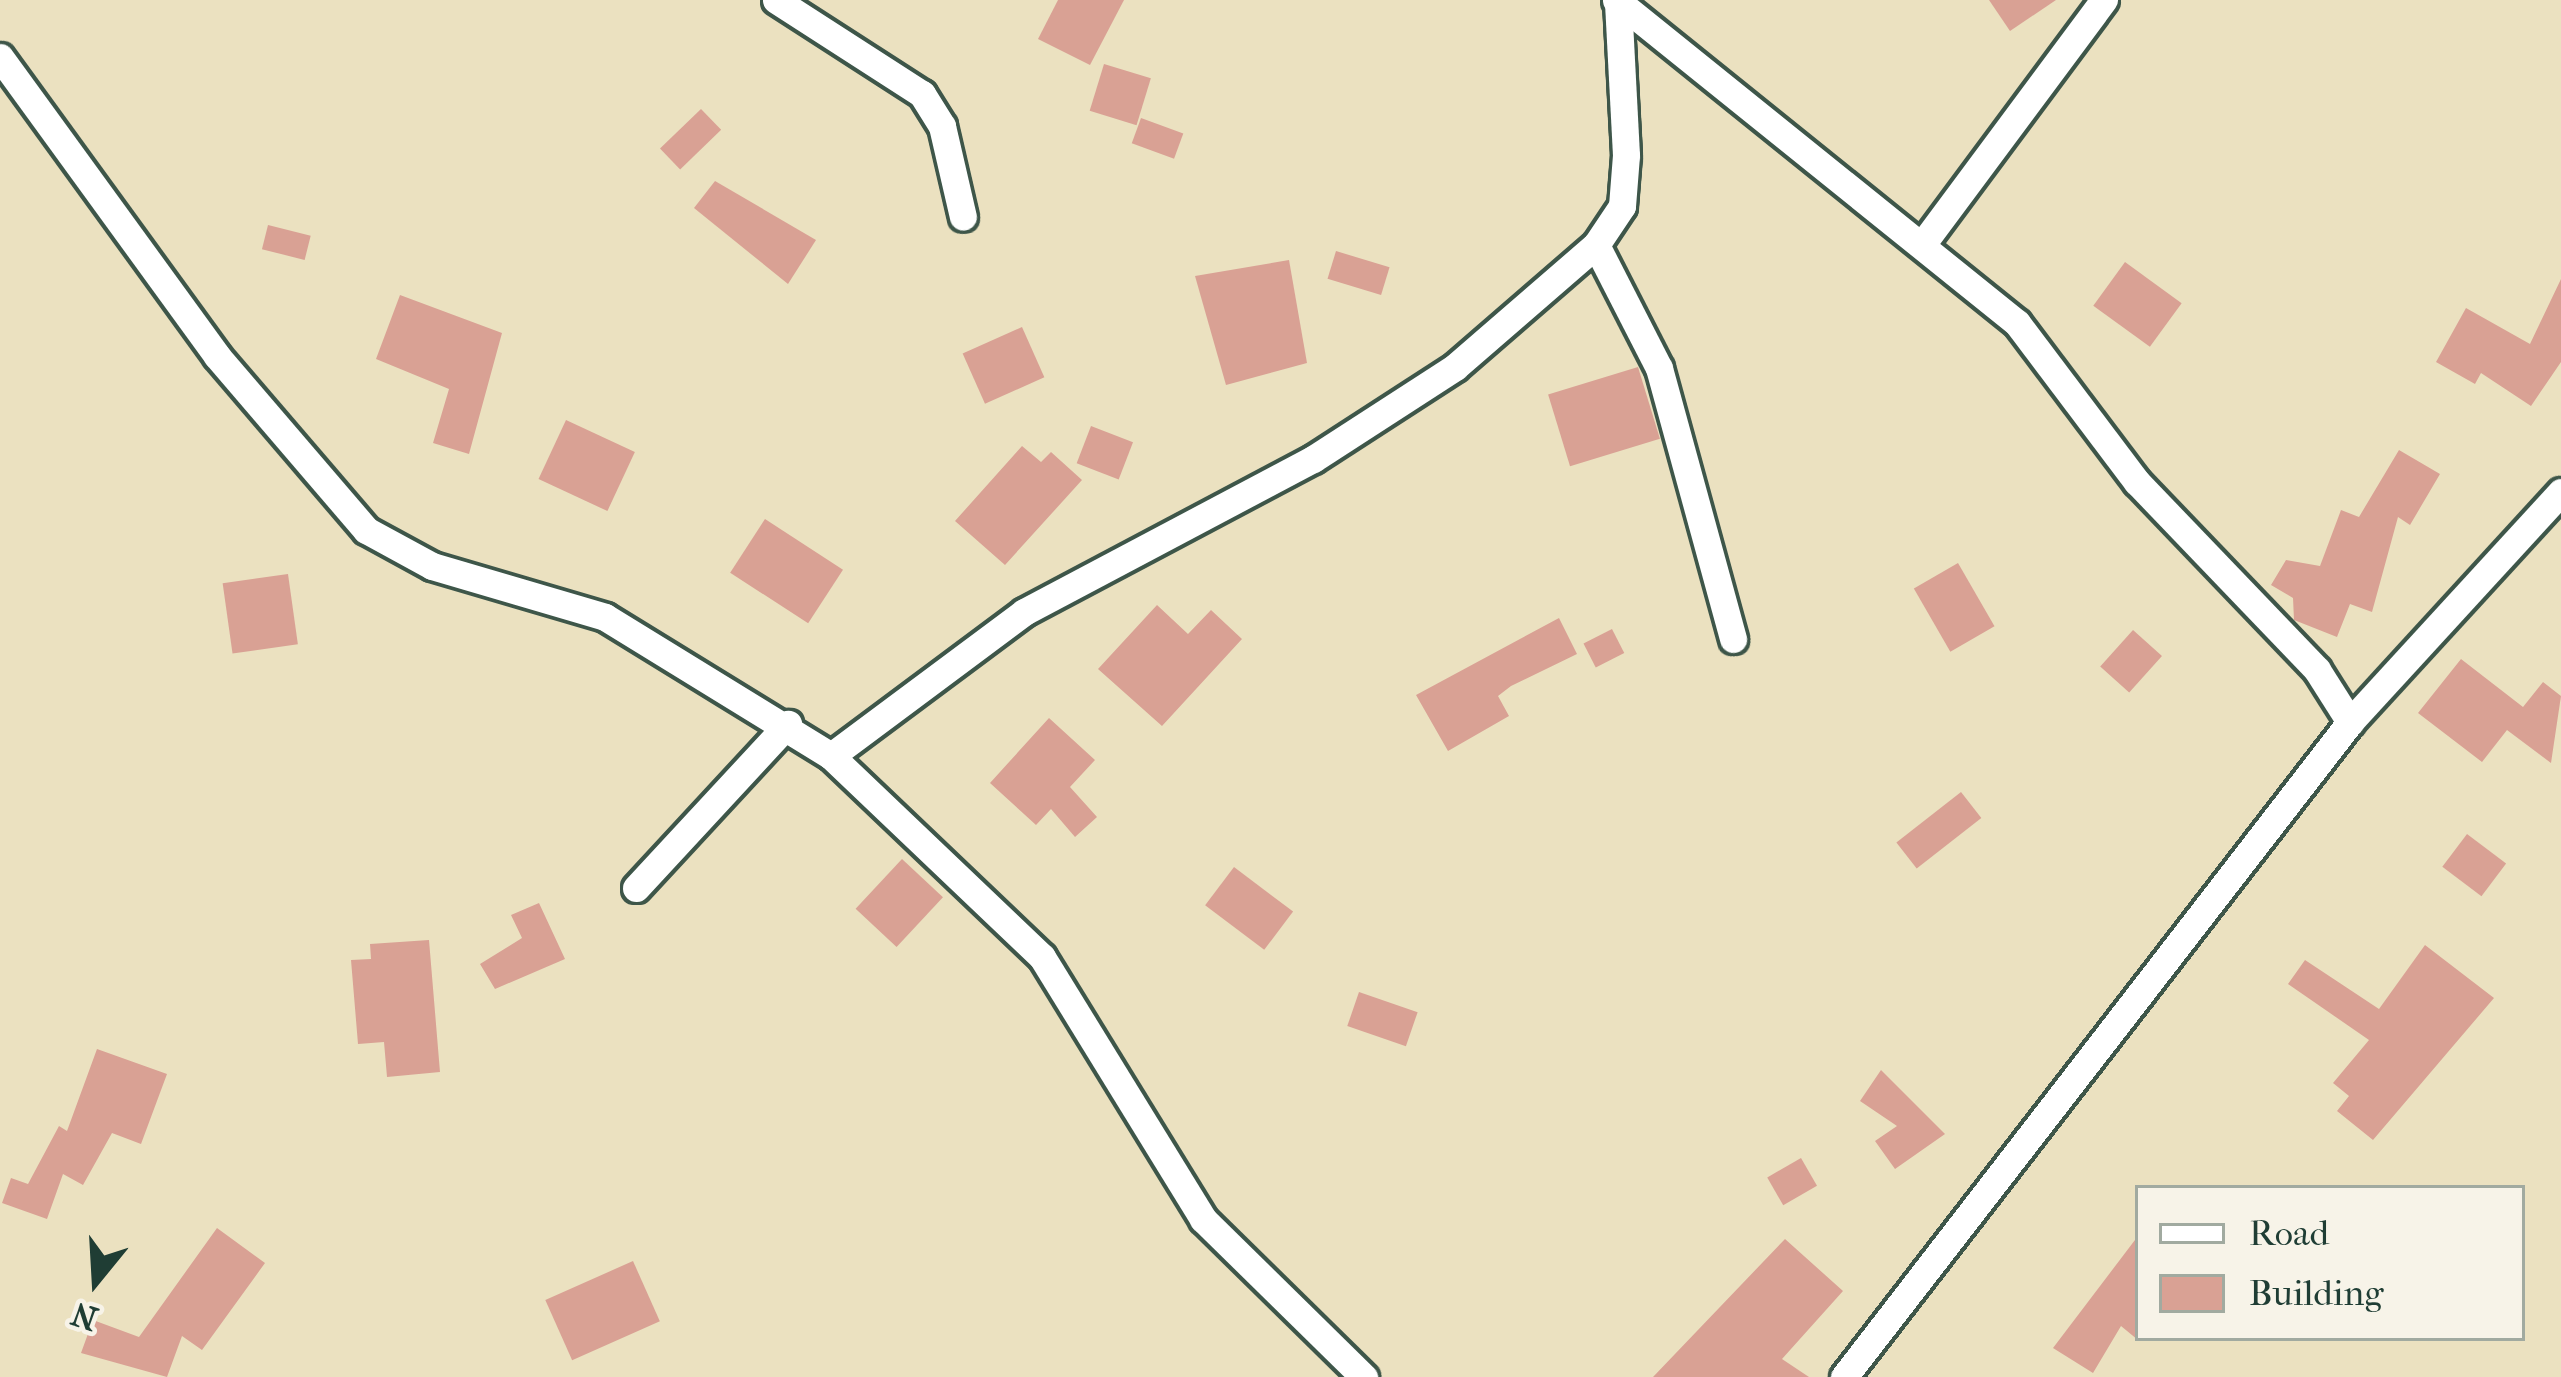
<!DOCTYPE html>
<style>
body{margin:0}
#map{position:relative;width:2561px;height:1377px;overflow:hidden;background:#ebe1c0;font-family:"IM FELL French Canon",serif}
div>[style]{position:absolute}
.building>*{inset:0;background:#d9a194;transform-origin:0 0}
.roads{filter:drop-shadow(3px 0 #3e5649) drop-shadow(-3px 0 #3e5649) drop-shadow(0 3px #3e5649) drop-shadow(0 -3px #3e5649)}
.minor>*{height:27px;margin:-13.5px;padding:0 13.5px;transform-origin:13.5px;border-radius:13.5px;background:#fff}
span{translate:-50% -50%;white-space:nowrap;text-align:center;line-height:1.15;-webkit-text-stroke:10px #f7f3e8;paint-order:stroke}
.legend{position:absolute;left:2135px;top:1185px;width:390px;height:156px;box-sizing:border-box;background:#f7f3e8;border:3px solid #a1aaa0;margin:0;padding:15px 21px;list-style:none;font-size:36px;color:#1f3d34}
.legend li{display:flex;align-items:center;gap:24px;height:60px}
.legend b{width:60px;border:3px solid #a1aaa0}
.north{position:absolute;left:36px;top:1221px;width:120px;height:120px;-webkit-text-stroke:9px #f7f3e8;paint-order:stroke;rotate:198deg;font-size:33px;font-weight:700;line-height:48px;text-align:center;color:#1f3d34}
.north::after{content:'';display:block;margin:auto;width:42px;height:54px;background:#1f3d34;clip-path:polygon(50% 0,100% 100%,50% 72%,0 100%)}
</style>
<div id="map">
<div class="building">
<i style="clip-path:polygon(1058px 0,1124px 0,1090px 65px,1038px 39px)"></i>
<i style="clip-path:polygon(1989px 0,2056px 0,2010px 31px)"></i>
<i style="left:1104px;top:64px;width:49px;height:49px;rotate:17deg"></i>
<i style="left:701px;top:109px;width:29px;height:57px;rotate:46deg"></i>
<i style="left:1141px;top:118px;width:45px;height:27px;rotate:20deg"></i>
<i style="clip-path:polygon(715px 181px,816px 240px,788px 284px,694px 208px)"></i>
<i style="left:268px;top:225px;width:44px;height:25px;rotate:14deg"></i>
<i style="left:1336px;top:251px;width:56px;height:29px;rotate:17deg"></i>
<i style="clip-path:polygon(1289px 260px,1307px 363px,1226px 385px,1195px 276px)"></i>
<i style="left:2125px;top:262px;width:70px;height:54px;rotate:36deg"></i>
<i style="clip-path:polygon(2561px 279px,2561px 362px,2531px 406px,2481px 373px,2475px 384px,2436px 362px,2466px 308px,2530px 344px)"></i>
<i style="clip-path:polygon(400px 295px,502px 333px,469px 454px,433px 443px,449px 389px,376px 359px)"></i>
<i style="left:1022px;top:327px;width:55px;height:65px;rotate:66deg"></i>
<i style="left:1638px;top:367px;width:75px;height:94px;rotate:73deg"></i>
<i style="left:566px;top:420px;width:76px;height:65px;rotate:25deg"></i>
<i style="left:1091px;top:426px;width:45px;height:40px;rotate:21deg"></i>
<i style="clip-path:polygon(1022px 446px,1041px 462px,1051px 452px,1082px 480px,1005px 565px,955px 521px)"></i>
<i style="clip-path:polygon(2399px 450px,2440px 474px,2410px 525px,2398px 517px,2372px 612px,2350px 604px,2337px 637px,2294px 620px,2293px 598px,2271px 585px,2286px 560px,2320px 566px,2341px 510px,2359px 517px)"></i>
<i style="left:765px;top:519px;width:93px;height:64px;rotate:33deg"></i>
<i style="left:1958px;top:563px;width:73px;height:51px;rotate:60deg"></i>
<i style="left:288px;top:574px;width:71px;height:66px;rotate:82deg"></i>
<i style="clip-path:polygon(1157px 605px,1188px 634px,1211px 610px,1242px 639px,1162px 726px,1098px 669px)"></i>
<i style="clip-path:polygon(1559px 618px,1577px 654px,1511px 686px,1498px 696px,1509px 716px,1448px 751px,1416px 695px)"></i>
<i style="left:1612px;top:629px;width:27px;height:32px;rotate:63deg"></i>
<i style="left:2133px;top:630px;width:39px;height:49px;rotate:42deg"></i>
<i style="clip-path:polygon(2461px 659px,2523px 707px,2543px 682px,2561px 696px,2551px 763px,2507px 730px,2482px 762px,2418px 713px)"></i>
<i style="clip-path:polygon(1049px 718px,1095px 760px,1070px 787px,1097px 817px,1075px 837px,1051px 809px,1036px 825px,990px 783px)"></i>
<i style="left:1961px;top:792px;width:33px;height:82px;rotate:52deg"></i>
<i style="left:2467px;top:834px;width:49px;height:41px;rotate:37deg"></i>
<i style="left:902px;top:859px;width:56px;height:68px;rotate:43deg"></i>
<i style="left:1234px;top:867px;width:74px;height:48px;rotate:37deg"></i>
<i style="clip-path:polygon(539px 903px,565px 959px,495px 989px,480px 964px,522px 938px,511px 915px)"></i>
<i style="clip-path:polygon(429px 940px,440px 1072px,387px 1077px,384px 1042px,358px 1044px,351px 960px,371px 959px,370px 944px)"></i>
<i style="clip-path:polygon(2425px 945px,2494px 998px,2373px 1140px,2337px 1111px,2349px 1096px,2333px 1083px,2369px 1040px,2288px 984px,2305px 960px,2379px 1009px)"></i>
<i style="left:1359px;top:992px;width:62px;height:36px;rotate:19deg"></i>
<i style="clip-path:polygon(97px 1049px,167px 1074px,141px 1144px,112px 1133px,83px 1185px,63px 1174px,47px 1219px,2px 1203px,11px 1178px,28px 1184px,59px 1126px,67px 1131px)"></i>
<i style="clip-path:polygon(1881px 1070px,1945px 1134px,1895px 1169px,1875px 1141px,1897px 1126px,1860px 1101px)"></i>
<i style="left:1801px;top:1158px;width:32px;height:39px;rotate:60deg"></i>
<i style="clip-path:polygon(217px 1228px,265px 1263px,202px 1350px,182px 1336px,167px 1377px,81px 1353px,93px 1320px,139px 1337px)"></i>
<i style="clip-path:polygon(2138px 1236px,2138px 1340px,2121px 1326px,2093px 1373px,2053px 1348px)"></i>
<i style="clip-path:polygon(1785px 1239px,1843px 1291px,1782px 1359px,1809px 1377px,1653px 1377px)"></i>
<i style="left:633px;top:1261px;width:66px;height:96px;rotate:66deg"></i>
</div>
<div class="roads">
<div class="minor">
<i style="left:776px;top:0;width:174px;rotate:32.8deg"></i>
<i style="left:922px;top:94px;width:38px;rotate:58deg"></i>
<i style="left:942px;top:126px;width:93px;rotate:77deg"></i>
<i style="left:1616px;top:0;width:515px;rotate:38.85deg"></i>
<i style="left:2017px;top:323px;width:199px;rotate:53deg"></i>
<i style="left:2137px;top:482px;width:260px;rotate:46.2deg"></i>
<i style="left:2317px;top:670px;width:62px;rotate:57.6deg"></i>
<i style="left:0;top:57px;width:369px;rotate:54deg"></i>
<i style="left:217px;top:356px;width:229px;rotate:49.4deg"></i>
<i style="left:366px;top:530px;width:75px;rotate:28.6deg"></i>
<i style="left:432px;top:566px;width:180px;rotate:16.4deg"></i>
<i style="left:605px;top:617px;width:265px;rotate:31.6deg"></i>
<i style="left:831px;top:756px;width:291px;rotate:43.6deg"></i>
<i style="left:1042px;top:957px;width:308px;rotate:58.4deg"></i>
<i style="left:1203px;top:1219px;width:226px;rotate:44.5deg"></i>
<i style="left:1924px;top:242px;width:302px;rotate:-53.4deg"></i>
<i style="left:1596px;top:245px;width:138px;rotate:62.9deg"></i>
<i style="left:1659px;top:368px;width:281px;rotate:74.7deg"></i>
<i style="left:831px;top:756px;width:241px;rotate:-36.7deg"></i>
<i style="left:1024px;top:612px;width:327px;rotate:-27.9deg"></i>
<i style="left:1313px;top:459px;width:169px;rotate:-32.9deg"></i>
<i style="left:1455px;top:367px;width:186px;rotate:-40.9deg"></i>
<i style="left:1596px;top:245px;width:47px;rotate:-56.3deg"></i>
<i style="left:1622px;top:206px;width:51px;rotate:-85.5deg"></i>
<i style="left:1626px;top:155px;width:154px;rotate:-93deg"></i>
<i style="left:636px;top:888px;width:224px;rotate:-47.2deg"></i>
<i style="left:1844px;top:1377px;width:828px;rotate:-52.31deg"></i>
<i style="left:2350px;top:722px;width:312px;rotate:-47.5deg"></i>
</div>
</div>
<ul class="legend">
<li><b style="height:15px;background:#fff"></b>Road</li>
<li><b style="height:33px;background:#d9a194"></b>Building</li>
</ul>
<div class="north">N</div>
</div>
